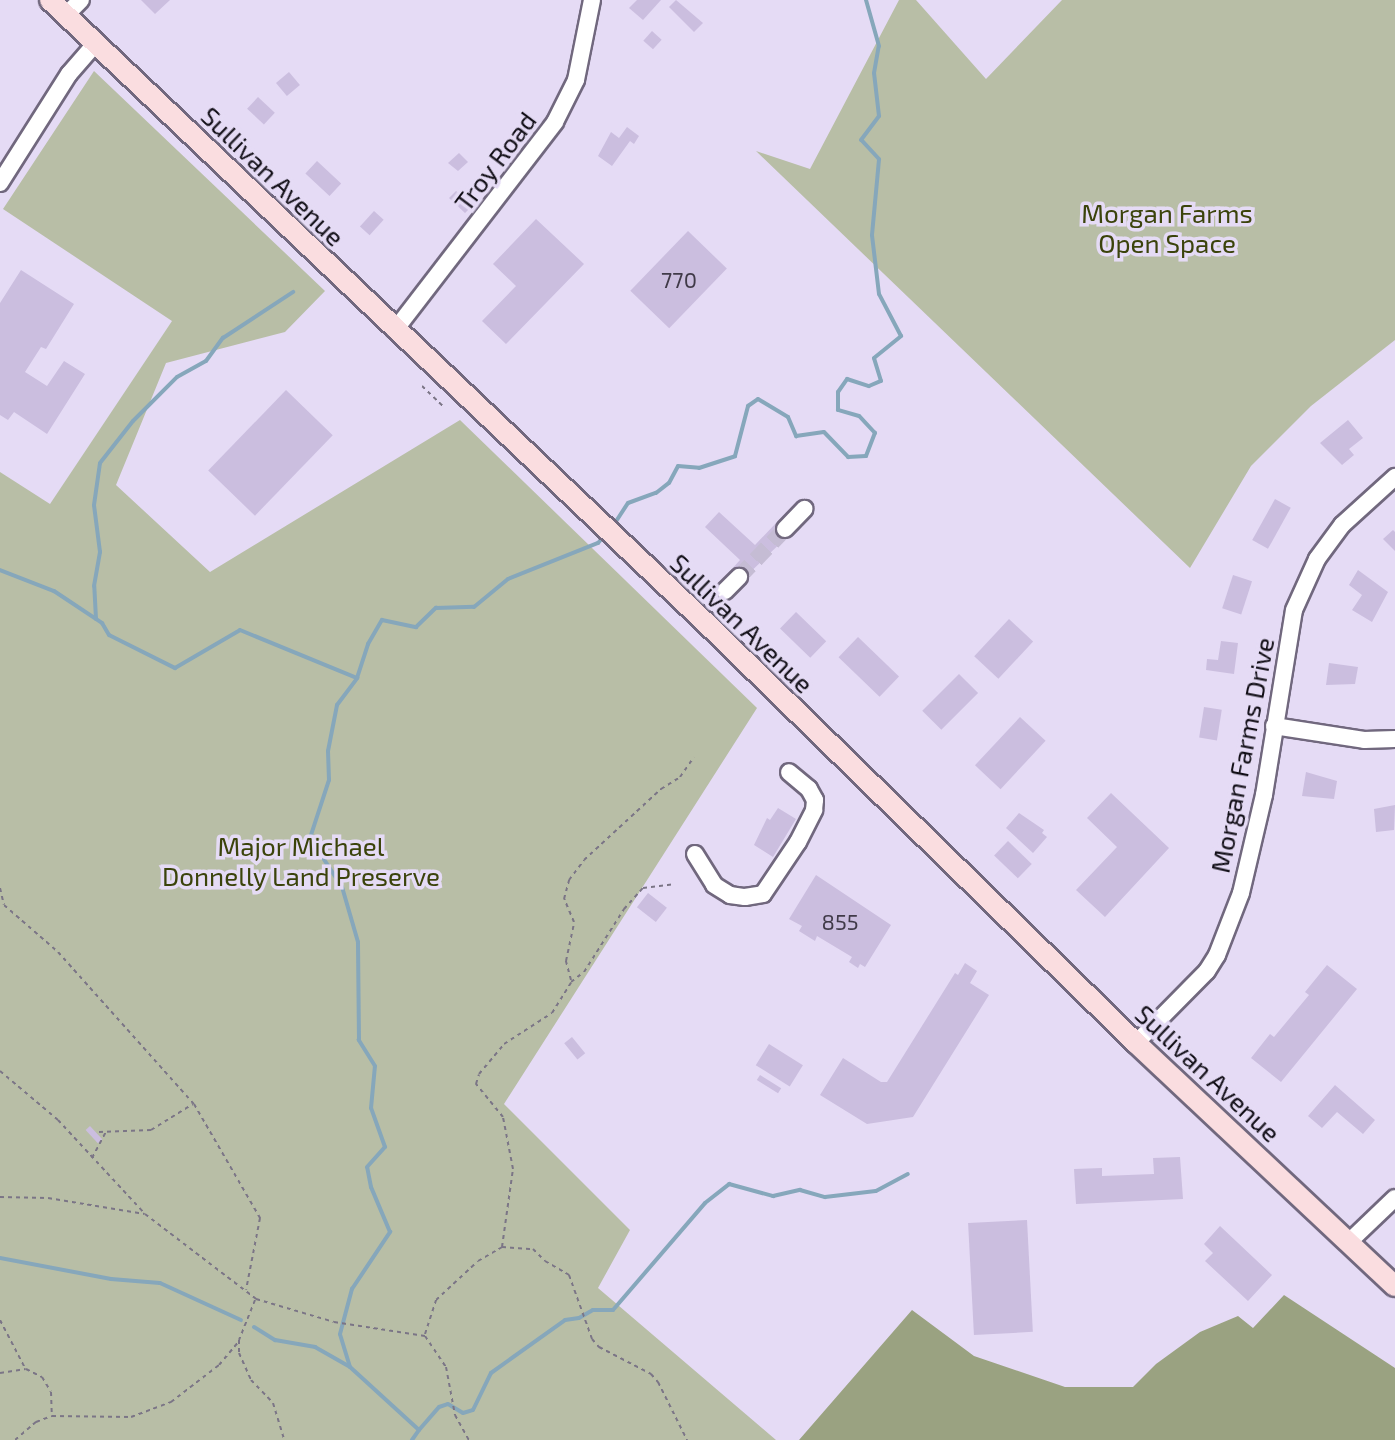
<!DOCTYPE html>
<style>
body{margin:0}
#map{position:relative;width:1395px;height:1440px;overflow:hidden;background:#e5dbf5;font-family:"Exo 2",sans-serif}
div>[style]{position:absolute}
.green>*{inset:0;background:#b8bea6}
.forest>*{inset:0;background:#9aa281}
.stream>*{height:4px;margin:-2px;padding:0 2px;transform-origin:2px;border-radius:2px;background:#86a7bb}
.building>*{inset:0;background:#cbbedf;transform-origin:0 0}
.minor-tunnel>*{height:16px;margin-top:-8px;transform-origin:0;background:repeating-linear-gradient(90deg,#c5bcd4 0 16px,transparent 0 24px)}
.path>*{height:2px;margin-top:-1px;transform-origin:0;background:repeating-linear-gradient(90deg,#7b7586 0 4px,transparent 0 8px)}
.roads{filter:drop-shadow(2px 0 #71687e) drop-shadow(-2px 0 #71687e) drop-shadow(0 2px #71687e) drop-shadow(0 -2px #71687e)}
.minor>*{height:16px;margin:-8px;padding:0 8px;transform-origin:8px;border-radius:8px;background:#fff}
.major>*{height:20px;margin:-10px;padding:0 10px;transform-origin:10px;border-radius:10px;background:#fadde0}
span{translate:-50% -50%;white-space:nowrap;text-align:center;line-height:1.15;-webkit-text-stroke:7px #e5dbf5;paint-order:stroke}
.number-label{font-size:22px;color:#403a48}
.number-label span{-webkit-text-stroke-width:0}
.street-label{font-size:26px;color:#110e16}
.park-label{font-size:26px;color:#3b430b}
</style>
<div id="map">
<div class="green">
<i style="clip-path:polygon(899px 0,916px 0,986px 79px,1062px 0,1395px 0,1395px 340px,1311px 406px,1251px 466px,1190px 568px,756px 151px,810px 169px)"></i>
<i style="clip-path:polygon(94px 71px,325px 291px,285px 332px,166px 363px,116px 485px,210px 572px,460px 420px,757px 708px,504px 1104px,630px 1230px,598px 1288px,776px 1440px,0 1440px,0 472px,50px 504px,172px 321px,3px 209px)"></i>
</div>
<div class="forest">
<i style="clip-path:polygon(1284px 1295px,1395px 1368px,1395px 1440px,799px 1440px,912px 1310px,974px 1356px,1065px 1387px,1133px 1387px,1156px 1364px,1200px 1332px,1238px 1316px,1253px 1328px)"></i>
</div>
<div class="stream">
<i style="left:613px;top:526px;width:27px;rotate:-57deg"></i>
<i style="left:628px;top:503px;width:30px;rotate:-20deg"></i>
<i style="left:656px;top:493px;width:16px;rotate:-38deg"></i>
<i style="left:669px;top:483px;width:19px;rotate:-62deg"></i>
<i style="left:678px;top:466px;width:21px;rotate:5deg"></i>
<i style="left:699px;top:468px;width:38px;rotate:-18deg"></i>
<i style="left:735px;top:456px;width:52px;rotate:-75.4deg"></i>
<i style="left:748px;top:406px;width:12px;rotate:-35deg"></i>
<i style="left:758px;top:399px;width:35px;rotate:31deg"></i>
<i style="left:788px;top:417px;width:21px;rotate:67deg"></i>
<i style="left:796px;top:436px;width:28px;rotate:-8deg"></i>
<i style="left:824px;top:432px;width:35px;rotate:46deg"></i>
<i style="left:848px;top:457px;width:18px;rotate:-3deg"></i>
<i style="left:866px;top:456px;width:25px;rotate:-69deg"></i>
<i style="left:875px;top:433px;width:23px;rotate:-133deg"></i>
<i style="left:859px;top:416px;width:22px;rotate:-164deg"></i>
<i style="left:838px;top:410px;width:18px;rotate:-90deg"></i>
<i style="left:838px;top:392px;width:16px;rotate:-55deg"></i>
<i style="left:847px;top:379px;width:23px;rotate:18deg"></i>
<i style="left:869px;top:386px;width:13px;rotate:-23deg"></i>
<i style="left:881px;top:381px;width:24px;rotate:-107deg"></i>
<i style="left:874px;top:358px;width:35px;rotate:-39deg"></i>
<i style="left:901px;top:336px;width:47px;rotate:-117.6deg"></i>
<i style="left:879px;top:294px;width:59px;rotate:-96.8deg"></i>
<i style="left:872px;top:235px;width:76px;rotate:-84.7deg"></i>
<i style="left:879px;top:159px;width:26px;rotate:-133deg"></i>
<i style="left:861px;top:140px;width:30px;rotate:-53deg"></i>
<i style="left:879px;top:116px;width:43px;rotate:-96.6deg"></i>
<i style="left:874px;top:73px;width:27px;rotate:-80deg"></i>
<i style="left:879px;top:46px;width:48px;rotate:-105.8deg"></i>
<i style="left:0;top:570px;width:58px;rotate:21.3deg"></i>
<i style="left:54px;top:591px;width:58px;rotate:33.7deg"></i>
<i style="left:102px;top:623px;width:14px;rotate:60deg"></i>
<i style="left:109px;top:635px;width:74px;rotate:26.6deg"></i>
<i style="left:175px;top:668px;width:75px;rotate:-30.3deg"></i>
<i style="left:240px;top:630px;width:126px;rotate:22.3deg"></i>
<i style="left:96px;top:619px;width:33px;rotate:-93deg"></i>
<i style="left:94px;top:586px;width:35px;rotate:-80deg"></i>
<i style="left:100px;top:552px;width:47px;rotate:-97.3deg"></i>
<i style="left:94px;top:505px;width:42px;rotate:-81.9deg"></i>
<i style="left:100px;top:463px;width:53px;rotate:-51.8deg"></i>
<i style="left:133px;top:421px;width:62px;rotate:-45deg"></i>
<i style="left:177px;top:377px;width:33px;rotate:-29deg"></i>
<i style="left:206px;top:361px;width:29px;rotate:-54deg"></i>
<i style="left:223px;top:338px;width:84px;rotate:-33.3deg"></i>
<i style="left:0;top:1258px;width:113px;rotate:10.7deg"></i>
<i style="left:111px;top:1279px;width:49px;rotate:4.7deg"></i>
<i style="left:160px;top:1283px;width:89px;rotate:24.6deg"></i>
<i style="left:254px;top:1327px;width:25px;rotate:32deg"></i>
<i style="left:275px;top:1340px;width:41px;rotate:9.9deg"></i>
<i style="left:315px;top:1347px;width:40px;rotate:29.7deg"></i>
<i style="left:419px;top:1430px;width:30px;rotate:-49deg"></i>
<i style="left:439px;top:1407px;width:9px;rotate:-18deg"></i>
<i style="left:448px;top:1404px;width:17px;rotate:31deg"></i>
<i style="left:463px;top:1413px;width:10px;rotate:-17deg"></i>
<i style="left:473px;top:1410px;width:41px;rotate:-64.1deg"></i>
<i style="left:491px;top:1373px;width:91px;rotate:-35.6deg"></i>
<i style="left:565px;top:1320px;width:14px;rotate:-8deg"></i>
<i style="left:579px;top:1318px;width:16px;rotate:-30deg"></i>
<i style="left:593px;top:1310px;width:20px"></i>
<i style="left:613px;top:1310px;width:141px;rotate:-49.3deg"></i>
<i style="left:705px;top:1203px;width:31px;rotate:-38deg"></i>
<i style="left:729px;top:1184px;width:46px;rotate:15.3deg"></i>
<i style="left:773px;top:1196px;width:28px;rotate:-13deg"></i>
<i style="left:800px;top:1190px;width:26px;rotate:16deg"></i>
<i style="left:825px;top:1197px;width:51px;rotate:-6.7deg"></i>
<i style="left:876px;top:1191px;width:36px;rotate:-28deg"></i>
<i style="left:412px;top:1440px;width:12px;rotate:-55deg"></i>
<i style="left:419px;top:1430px;width:93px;rotate:-137.6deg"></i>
<i style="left:350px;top:1367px;width:34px;rotate:-107deg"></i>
<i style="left:340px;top:1334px;width:47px;rotate:-75.1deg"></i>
<i style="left:352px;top:1289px;width:69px;rotate:-56.3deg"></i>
<i style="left:390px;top:1232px;width:49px;rotate:-112.9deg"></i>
<i style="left:371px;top:1187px;width:20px;rotate:-101deg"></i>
<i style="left:367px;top:1167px;width:27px;rotate:-48deg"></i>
<i style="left:385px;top:1147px;width:41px;rotate:-109.7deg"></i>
<i style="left:371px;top:1108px;width:42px;rotate:-84.6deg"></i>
<i style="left:375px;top:1066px;width:31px;rotate:-122deg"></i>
<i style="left:359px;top:1040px;width:98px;rotate:-90.6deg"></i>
<i style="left:358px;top:942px;width:57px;rotate:-106.2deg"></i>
<i style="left:342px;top:887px;width:59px;rotate:-123.1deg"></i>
<i style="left:310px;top:838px;width:61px;rotate:-71.9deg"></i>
<i style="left:329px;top:780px;width:29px;rotate:-92deg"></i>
<i style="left:328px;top:751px;width:47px;rotate:-78.9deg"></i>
<i style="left:337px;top:705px;width:34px;rotate:-53deg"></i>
<i style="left:357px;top:678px;width:36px;rotate:-72deg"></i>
<i style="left:368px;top:644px;width:28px;rotate:-60deg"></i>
<i style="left:382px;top:620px;width:35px;rotate:12deg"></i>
<i style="left:416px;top:627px;width:28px;rotate:-44deg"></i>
<i style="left:436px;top:608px;width:38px;rotate:-2deg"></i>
<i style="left:474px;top:607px;width:44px;rotate:-39.5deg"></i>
<i style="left:508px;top:579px;width:97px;rotate:-21.8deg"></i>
<i style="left:598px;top:543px;width:11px;rotate:-49deg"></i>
</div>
<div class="building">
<i style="clip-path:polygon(141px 0,170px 0,155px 14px)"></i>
<i style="clip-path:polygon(637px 0,661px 0,643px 20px,629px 8px)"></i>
<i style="clip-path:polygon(676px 0,703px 23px,694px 32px,669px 7px)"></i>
<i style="left:652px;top:31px;width:13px;height:13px;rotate:42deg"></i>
<i style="left:289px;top:72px;width:17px;height:17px;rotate:50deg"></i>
<i style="left:258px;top:97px;width:23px;height:16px;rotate:43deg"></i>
<i style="clip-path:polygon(627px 127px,639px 136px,634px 144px,630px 141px,612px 166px,598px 156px,611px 132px,619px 138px)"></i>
<i style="clip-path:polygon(459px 153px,468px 162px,458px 171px,448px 163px)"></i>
<i style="left:317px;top:161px;width:33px;height:17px;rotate:43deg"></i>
<i style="clip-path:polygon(468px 189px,479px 199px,465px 213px,449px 198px,456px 191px,462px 196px)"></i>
<i style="left:374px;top:211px;width:13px;height:21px;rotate:42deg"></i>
<i style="clip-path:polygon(536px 219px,584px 264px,506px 344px,482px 321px,516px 286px,493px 264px)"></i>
<i style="left:688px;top:231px;width:54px;height:83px;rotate:44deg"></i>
<i style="clip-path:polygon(21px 270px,74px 304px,46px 349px,41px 347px,25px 372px,47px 386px,64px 361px,85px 374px,47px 434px,14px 412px,8px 420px,0 415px,0 303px)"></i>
<i style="left:286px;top:390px;width:65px;height:112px;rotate:44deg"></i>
<i style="clip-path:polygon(1348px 420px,1363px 438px,1349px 449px,1354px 455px,1342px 465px,1320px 443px)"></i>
<i style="left:1275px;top:499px;width:18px;height:47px;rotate:29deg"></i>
<i style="clip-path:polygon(719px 512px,755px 545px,777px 522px,790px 534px,742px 580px,731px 570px,740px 560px,705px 527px)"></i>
<i style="clip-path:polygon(1393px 530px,1395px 532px,1395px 551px,1383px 539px)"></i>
<i style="clip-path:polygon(1358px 570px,1388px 592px,1372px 622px,1352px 610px,1362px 595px,1349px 585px)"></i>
<i style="left:1233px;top:575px;width:20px;height:35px;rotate:18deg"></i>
<i style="left:796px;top:612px;width:42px;height:23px;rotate:44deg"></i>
<i style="left:1009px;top:619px;width:33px;height:51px;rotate:43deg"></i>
<i style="left:858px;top:637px;width:57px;height:28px;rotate:44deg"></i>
<i style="clip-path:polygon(1221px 641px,1238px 643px,1234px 674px,1206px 670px,1207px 659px,1218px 660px)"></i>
<i style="clip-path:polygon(1329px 663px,1358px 667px,1355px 684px,1326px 685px)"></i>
<i style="left:959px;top:674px;width:27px;height:52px;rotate:45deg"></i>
<i style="left:1204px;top:707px;width:18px;height:31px;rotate:9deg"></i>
<i style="left:1020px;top:717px;width:35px;height:66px;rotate:43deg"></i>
<i style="clip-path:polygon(1306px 772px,1337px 781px,1334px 799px,1302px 796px)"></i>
<i style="clip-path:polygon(1111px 793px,1169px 848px,1105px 917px,1076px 890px,1117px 847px,1087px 818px)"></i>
<i style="clip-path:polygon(1395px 805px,1394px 830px,1376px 832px,1374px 809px)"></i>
<i style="clip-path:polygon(778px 808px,796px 819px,773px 857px,754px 845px,767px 818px,770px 820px)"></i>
<i style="clip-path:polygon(1019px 813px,1044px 830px,1042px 833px,1047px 837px,1033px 853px,1006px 828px)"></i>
<i style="left:1008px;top:841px;width:33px;height:20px;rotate:44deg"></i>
<i style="clip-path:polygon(816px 875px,891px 925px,865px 967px,860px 964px,858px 968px,849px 962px,852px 957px,817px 936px,815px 941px,799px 931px,802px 926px,789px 919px)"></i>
<i style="left:648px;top:893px;width:24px;height:18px;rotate:38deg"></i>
<i style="clip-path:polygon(965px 963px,977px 971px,970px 983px,989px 995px,913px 1117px,867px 1124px,820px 1095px,843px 1058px,881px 1082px,887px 1082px,955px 973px,958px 975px)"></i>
<i style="clip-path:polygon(1327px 965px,1357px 989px,1281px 1082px,1251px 1058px,1270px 1034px,1274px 1037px,1309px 995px,1305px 992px)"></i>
<i style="left:572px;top:1037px;width:21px;height:10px;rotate:51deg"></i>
<i style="left:769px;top:1044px;width:40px;height:25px;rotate:32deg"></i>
<i style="left:760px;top:1075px;width:25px;height:6px;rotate:32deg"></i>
<i style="clip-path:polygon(1335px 1085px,1375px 1120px,1363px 1134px,1337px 1112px,1322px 1128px,1308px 1116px)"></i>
<i style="left:90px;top:1126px;width:18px;height:6px;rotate:47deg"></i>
<i style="clip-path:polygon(1180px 1157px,1183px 1199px,1076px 1204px,1074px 1169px,1102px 1168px,1102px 1176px,1154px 1174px,1153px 1158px)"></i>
<i style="left:1027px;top:1220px;width:112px;height:59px;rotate:87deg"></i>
<i style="clip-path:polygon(1220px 1226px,1272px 1275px,1248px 1301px,1205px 1261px,1213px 1253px,1204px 1244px)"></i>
</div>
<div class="minor-tunnel">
<i style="left:739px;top:577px;width:66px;rotate:-46.2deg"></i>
</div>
<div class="path">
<i style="left:422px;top:386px;width:30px;rotate:44deg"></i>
<i style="left:0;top:888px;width:17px;rotate:77deg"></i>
<i style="left:4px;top:905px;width:72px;rotate:41deg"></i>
<i style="left:58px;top:952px;width:204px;rotate:48.2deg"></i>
<i style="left:194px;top:1104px;width:132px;rotate:59.9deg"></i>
<i style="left:260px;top:1218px;width:73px;rotate:101deg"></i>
<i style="left:571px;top:980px;width:20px;rotate:-105deg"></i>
<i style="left:566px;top:961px;width:40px;rotate:-78deg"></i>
<i style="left:574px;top:922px;width:25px;rotate:-113deg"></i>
<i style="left:564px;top:899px;width:20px;rotate:-75deg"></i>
<i style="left:569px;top:880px;width:25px;rotate:-53deg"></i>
<i style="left:584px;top:860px;width:105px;rotate:-42.7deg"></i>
<i style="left:661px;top:789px;width:22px;rotate:-32deg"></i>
<i style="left:680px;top:777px;width:24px;rotate:-55deg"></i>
<i style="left:0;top:1071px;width:76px;rotate:40.2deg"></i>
<i style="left:58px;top:1120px;width:127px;rotate:47.2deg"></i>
<i style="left:99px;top:1132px;width:52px;rotate:-2.2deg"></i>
<i style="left:151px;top:1130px;width:49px;rotate:-31.8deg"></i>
<i style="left:92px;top:1158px;width:30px;rotate:-62deg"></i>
<i style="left:0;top:1197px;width:48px;rotate:1.2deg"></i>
<i style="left:48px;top:1198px;width:98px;rotate:9.4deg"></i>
<i style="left:145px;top:1214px;width:140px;rotate:37.4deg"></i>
<i style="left:256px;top:1299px;width:81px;rotate:16.4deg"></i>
<i style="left:334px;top:1322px;width:92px;rotate:8.7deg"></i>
<i style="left:425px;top:1336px;width:37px;rotate:56deg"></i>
<i style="left:446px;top:1367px;width:49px;rotate:79.4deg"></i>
<i style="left:455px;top:1415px;width:29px;rotate:61deg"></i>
<i style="left:502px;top:1247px;width:79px;rotate:-82deg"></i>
<i style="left:513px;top:1169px;width:53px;rotate:-100.9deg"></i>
<i style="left:503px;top:1117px;width:43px;rotate:-129.3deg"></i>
<i style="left:476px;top:1084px;width:10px;rotate:-73deg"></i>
<i style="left:479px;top:1074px;width:39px;rotate:-50deg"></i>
<i style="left:504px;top:1044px;width:57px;rotate:-32.9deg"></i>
<i style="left:552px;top:1013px;width:36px;rotate:-58deg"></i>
<i style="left:571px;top:982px;width:16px;rotate:-38deg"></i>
<i style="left:584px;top:972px;width:75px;rotate:-57.6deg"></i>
<i style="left:624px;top:909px;width:28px;rotate:-48deg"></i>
<i style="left:643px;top:888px;width:31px;rotate:-7deg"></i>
<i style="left:255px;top:1300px;width:43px;rotate:111.8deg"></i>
<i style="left:239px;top:1340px;width:13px;rotate:90deg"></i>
<i style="left:239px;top:1353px;width:30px;rotate:66deg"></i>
<i style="left:251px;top:1380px;width:32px;rotate:46deg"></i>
<i style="left:273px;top:1403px;width:39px;rotate:73deg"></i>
<i style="left:0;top:1320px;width:54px;rotate:62.5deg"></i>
<i style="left:425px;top:1334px;width:36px;rotate:-72deg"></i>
<i style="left:436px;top:1300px;width:57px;rotate:-42.9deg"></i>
<i style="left:478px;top:1261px;width:28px;rotate:-30deg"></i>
<i style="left:502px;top:1247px;width:31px;rotate:4deg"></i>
<i style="left:533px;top:1249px;width:17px;rotate:45deg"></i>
<i style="left:545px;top:1261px;width:28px;rotate:30deg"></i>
<i style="left:569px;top:1275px;width:68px;rotate:70.2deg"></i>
<i style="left:592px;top:1339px;width:11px;rotate:49deg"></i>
<i style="left:599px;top:1347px;width:59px;rotate:27.4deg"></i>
<i style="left:651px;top:1374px;width:11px;rotate:49deg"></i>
<i style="left:658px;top:1382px;width:65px;rotate:63.4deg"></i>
<i style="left:0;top:1373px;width:26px;rotate:-9deg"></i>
<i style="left:26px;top:1369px;width:18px;rotate:27deg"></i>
<i style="left:42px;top:1377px;width:17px;rotate:59deg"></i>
<i style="left:51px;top:1392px;width:23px;rotate:88deg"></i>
<i style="left:15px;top:1440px;width:28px;rotate:-41deg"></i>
<i style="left:36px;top:1422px;width:17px;rotate:-21deg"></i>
<i style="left:52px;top:1416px;width:79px;rotate:0.7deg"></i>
<i style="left:131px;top:1417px;width:43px;rotate:-20.6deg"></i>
<i style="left:171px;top:1402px;width:61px;rotate:-37.6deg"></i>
<i style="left:219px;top:1365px;width:31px;rotate:-50deg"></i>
</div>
<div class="roads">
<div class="minor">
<i style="left:66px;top:15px;width:21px;rotate:-45deg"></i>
<i style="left:0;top:183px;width:129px;rotate:-57.7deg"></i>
<i style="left:69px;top:74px;width:41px;rotate:-48.9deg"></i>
<i style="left:395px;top:330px;width:262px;rotate:-52.4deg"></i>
<i style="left:555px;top:122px;width:47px;rotate:-63.4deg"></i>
<i style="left:576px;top:80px;width:82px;rotate:-78.7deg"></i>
<i style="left:785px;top:529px;width:28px;rotate:-46deg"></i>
<i style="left:725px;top:591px;width:20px;rotate:-45deg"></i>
<i style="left:1274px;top:726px;width:91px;rotate:8.8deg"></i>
<i style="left:1364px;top:740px;width:31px;rotate:-2deg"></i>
<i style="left:695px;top:854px;width:36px;rotate:58deg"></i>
<i style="left:714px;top:885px;width:19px;rotate:32deg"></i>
<i style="left:730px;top:895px;width:15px;rotate:8deg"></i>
<i style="left:745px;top:897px;width:18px;rotate:-9deg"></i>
<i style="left:763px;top:894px;width:63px;rotate:-56.1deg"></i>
<i style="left:798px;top:842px;width:36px;rotate:-63deg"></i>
<i style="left:814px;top:810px;width:10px;rotate:-84deg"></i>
<i style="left:815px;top:800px;width:13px;rotate:-119deg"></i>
<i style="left:809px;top:789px;width:26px;rotate:-140deg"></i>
<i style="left:1136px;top:1043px;width:101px;rotate:-45.4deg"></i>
<i style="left:1207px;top:971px;width:19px;rotate:-58deg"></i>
<i style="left:1217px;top:955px;width:66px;rotate:-68.8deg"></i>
<i style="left:1241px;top:893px;width:101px;rotate:-76.8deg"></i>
<i style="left:1264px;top:795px;width:187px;rotate:-80.8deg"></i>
<i style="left:1294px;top:610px;width:56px;rotate:-65.7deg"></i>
<i style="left:1317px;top:559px;width:42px;rotate:-53.7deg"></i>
<i style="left:1342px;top:525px;width:72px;rotate:-42.2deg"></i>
<i style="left:1350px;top:1241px;width:62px;rotate:-43.7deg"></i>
</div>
<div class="major">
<i style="left:50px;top:0;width:906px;rotate:43.52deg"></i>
<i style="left:707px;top:624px;width:600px;rotate:44.32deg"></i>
<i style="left:1136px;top:1043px;width:355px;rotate:43.2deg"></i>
</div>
</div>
<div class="number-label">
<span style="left:679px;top:280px">770</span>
<span style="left:840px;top:922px">855</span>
</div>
<div class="street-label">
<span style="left:495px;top:161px;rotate:-53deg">Troy Road</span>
<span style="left:273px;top:176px;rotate:44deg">Sullivan Avenue</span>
<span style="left:742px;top:623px;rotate:44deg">Sullivan Avenue</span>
<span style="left:1242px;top:755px;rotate:-79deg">Morgan Farms Drive</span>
<span style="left:1208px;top:1073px;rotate:43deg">Sullivan Avenue</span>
</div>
<div class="park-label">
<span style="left:1167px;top:228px">Morgan Farms<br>Open Space</span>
<span style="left:301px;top:861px">Major Michael<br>Donnelly Land Preserve</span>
</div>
</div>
